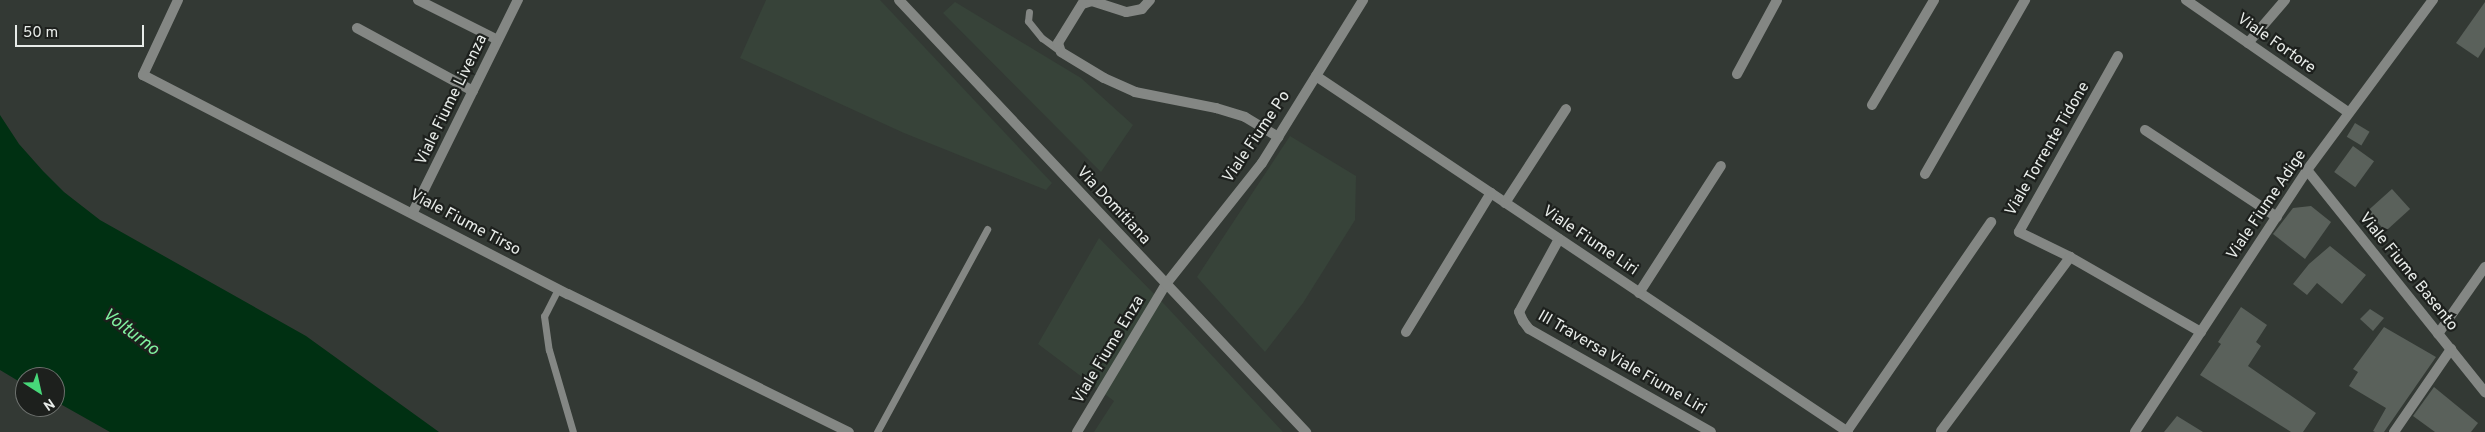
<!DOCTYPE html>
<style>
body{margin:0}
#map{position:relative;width:2485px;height:432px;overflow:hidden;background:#333934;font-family:Overpass,sans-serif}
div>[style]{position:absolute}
.built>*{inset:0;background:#374339}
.water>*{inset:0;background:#003012}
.building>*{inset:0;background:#5a615b;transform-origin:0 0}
.service>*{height:7px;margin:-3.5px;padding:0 3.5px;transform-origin:3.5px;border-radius:3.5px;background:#848784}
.minor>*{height:10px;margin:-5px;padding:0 5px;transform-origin:5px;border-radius:5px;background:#848784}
.tertiary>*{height:10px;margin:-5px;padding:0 5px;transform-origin:5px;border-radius:5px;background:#848784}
span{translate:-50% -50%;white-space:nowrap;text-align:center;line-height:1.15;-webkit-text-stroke:4.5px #1d201d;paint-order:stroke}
.street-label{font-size:16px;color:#e8ece9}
.water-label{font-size:18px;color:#81f1a0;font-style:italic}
.north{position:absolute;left:15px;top:367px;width:50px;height:50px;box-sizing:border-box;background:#1d201d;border:1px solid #6e726f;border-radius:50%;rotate:145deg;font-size:14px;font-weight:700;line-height:20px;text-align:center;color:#e8ece9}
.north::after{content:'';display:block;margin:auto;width:18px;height:22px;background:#47d779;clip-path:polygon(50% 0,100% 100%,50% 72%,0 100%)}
.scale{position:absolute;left:15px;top:25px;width:129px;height:22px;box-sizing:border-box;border:2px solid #e8ece9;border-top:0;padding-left:6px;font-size:15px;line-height:18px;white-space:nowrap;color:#e8ece9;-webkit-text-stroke:4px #1d201d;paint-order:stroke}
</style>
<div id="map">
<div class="built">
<i style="clip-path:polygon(766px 0,880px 0,1052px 183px,1046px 190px,904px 133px,740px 58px)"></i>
<i style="clip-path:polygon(955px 2px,1081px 78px,1133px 125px,1101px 172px,943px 13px)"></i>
<i style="clip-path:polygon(1290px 136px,1356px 176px,1355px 220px,1303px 303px,1265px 352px,1197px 277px)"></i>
<i style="clip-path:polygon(1099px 238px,1166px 306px,1283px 432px,1094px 432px,1114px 401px,1038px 344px)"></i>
</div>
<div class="water">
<i style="clip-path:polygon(0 115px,19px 144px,43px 171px,64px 192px,100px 220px,306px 336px,439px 432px,110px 432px,55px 401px,55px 377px,25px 377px,25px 385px,0 370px)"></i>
</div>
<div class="building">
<i style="clip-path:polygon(2485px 2px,2485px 47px,2478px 58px,2456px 43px)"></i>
<i style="left:2355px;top:123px;width:17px;height:16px;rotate:31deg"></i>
<i style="left:2353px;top:146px;width:26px;height:32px;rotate:36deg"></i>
<i style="left:2392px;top:189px;width:27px;height:33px;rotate:48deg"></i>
<i style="clip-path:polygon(2311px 206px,2331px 222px,2305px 259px,2273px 234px,2293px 208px)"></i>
<i style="clip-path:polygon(2330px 246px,2366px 275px,2342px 304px,2317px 283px,2307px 295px,2293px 284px,2309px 264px)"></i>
<i style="clip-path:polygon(2241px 307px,2267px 325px,2256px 342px,2261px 346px,2248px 366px,2316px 413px,2303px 432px,2291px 432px,2200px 375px,2221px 344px,2218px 342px)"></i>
<i style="clip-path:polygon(2370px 309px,2384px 318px,2373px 331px,2360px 319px)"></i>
<i style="clip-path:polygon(2384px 327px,2436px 357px,2384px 432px,2375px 432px,2373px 431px,2386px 408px,2349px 386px,2358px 372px,2353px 369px)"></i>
<i style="clip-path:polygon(2434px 387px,2478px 423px,2471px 432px,2435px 432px,2413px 416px)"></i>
<i style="clip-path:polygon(2177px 416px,2203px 432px,2164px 432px)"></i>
</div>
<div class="service">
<i style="left:1029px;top:12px;width:9px;rotate:96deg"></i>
<i style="left:1028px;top:21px;width:22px;rotate:51deg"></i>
<i style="left:1042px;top:38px;width:24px;rotate:36deg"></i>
<i style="left:558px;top:289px;width:30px;rotate:117deg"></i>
<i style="left:544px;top:316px;width:34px;rotate:82deg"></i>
<i style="left:549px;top:350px;width:85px;rotate:73.7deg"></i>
<i style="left:877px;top:432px;width:231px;rotate:-61.5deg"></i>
</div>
<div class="minor">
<i style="left:178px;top:0;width:83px;rotate:115deg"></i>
<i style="left:143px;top:75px;width:478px;rotate:27.3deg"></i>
<i style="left:568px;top:294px;width:313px;rotate:26.2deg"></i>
<i style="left:418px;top:0;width:89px;rotate:26.6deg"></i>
<i style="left:1150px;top:0;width:12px;rotate:132deg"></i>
<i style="left:1142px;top:9px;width:16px;rotate:169deg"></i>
<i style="left:1126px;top:12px;width:36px;rotate:-162deg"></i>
<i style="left:1092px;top:1px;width:10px;rotate:163deg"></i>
<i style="left:1082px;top:4px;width:46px;rotate:121.6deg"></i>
<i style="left:1058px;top:43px;width:9px;rotate:72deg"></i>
<i style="left:1061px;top:52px;width:50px;rotate:31.2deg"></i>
<i style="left:1104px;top:78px;width:34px;rotate:24deg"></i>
<i style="left:1135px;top:92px;width:83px;rotate:11.2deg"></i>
<i style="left:1216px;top:108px;width:30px;rotate:17deg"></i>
<i style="left:1245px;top:117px;width:39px;rotate:31deg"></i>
<i style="left:2186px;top:0;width:198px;rotate:34.7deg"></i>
<i style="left:357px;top:28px;width:132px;rotate:28.5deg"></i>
<i style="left:2248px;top:43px;width:57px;rotate:-49.3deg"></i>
<i style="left:2118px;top:56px;width:202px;rotate:119.4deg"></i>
<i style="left:2019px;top:232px;width:57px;rotate:26.1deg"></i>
<i style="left:2070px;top:257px;width:151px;rotate:29.8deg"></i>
<i style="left:1737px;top:74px;width:84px;rotate:-61.6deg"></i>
<i style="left:1316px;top:76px;width:640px;rotate:33.79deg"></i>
<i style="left:1872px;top:105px;width:122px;rotate:-59.4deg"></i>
<i style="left:2145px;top:130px;width:158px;rotate:33.4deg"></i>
<i style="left:2307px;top:170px;width:285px;rotate:51.3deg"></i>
<i style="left:1925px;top:174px;width:201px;rotate:-60.1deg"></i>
<i style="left:1505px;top:203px;width:112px;rotate:-57deg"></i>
<i style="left:413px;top:212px;width:237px;rotate:-63.7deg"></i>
<i style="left:1559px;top:239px;width:83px;rotate:118.7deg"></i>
<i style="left:1519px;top:312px;width:10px;rotate:66deg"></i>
<i style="left:1523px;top:321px;width:10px;rotate:53deg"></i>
<i style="left:1529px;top:329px;width:209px;rotate:29.5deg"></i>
<i style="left:1639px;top:293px;width:151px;rotate:-57.2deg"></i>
<i style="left:1406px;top:332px;width:163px;rotate:-58.6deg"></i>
<i style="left:2438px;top:334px;width:82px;rotate:-55deg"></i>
<i style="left:1847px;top:431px;width:254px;rotate:-55.4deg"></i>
<i style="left:1941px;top:431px;width:217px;rotate:-53.4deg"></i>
<i style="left:1077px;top:432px;width:173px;rotate:-59deg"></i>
<i style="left:1166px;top:284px;width:154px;rotate:-51.6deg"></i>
<i style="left:1262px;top:163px;width:192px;rotate:-58.2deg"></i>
<i style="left:2135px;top:432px;width:313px;rotate:-56.7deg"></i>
<i style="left:2307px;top:170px;width:212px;rotate:-53.5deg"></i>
<i style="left:2394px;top:432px;width:101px;rotate:-55.5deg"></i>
</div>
<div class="tertiary">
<i style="left:899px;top:0;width:594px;rotate:46.71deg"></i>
</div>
<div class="street-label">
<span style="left:2276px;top:44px;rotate:35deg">Viale Fortore</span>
<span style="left:452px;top:100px;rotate:-64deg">Viale Fiume Livenza</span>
<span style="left:1257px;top:137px;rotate:-56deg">Viale Fiume Po</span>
<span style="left:2048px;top:149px;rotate:-60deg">Viale Torrente Tidone</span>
<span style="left:2267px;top:205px;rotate:-56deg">Viale Fiume Adige</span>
<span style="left:1113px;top:206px;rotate:47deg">Via Domitiana</span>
<span style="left:465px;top:223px;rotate:28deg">Viale Fiume Tirso</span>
<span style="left:1590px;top:241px;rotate:34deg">Viale Fiume Liri</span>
<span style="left:2408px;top:272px;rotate:51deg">Viale Fiume Basento</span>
<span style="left:1109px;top:350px;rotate:-59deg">Viale Fiume Enza</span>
<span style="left:1622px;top:363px;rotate:30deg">III Traversa Viale Fiume Liri</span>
</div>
<div class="water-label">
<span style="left:130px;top:333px;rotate:37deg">Volturno</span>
</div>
<div class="north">N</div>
<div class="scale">50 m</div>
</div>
